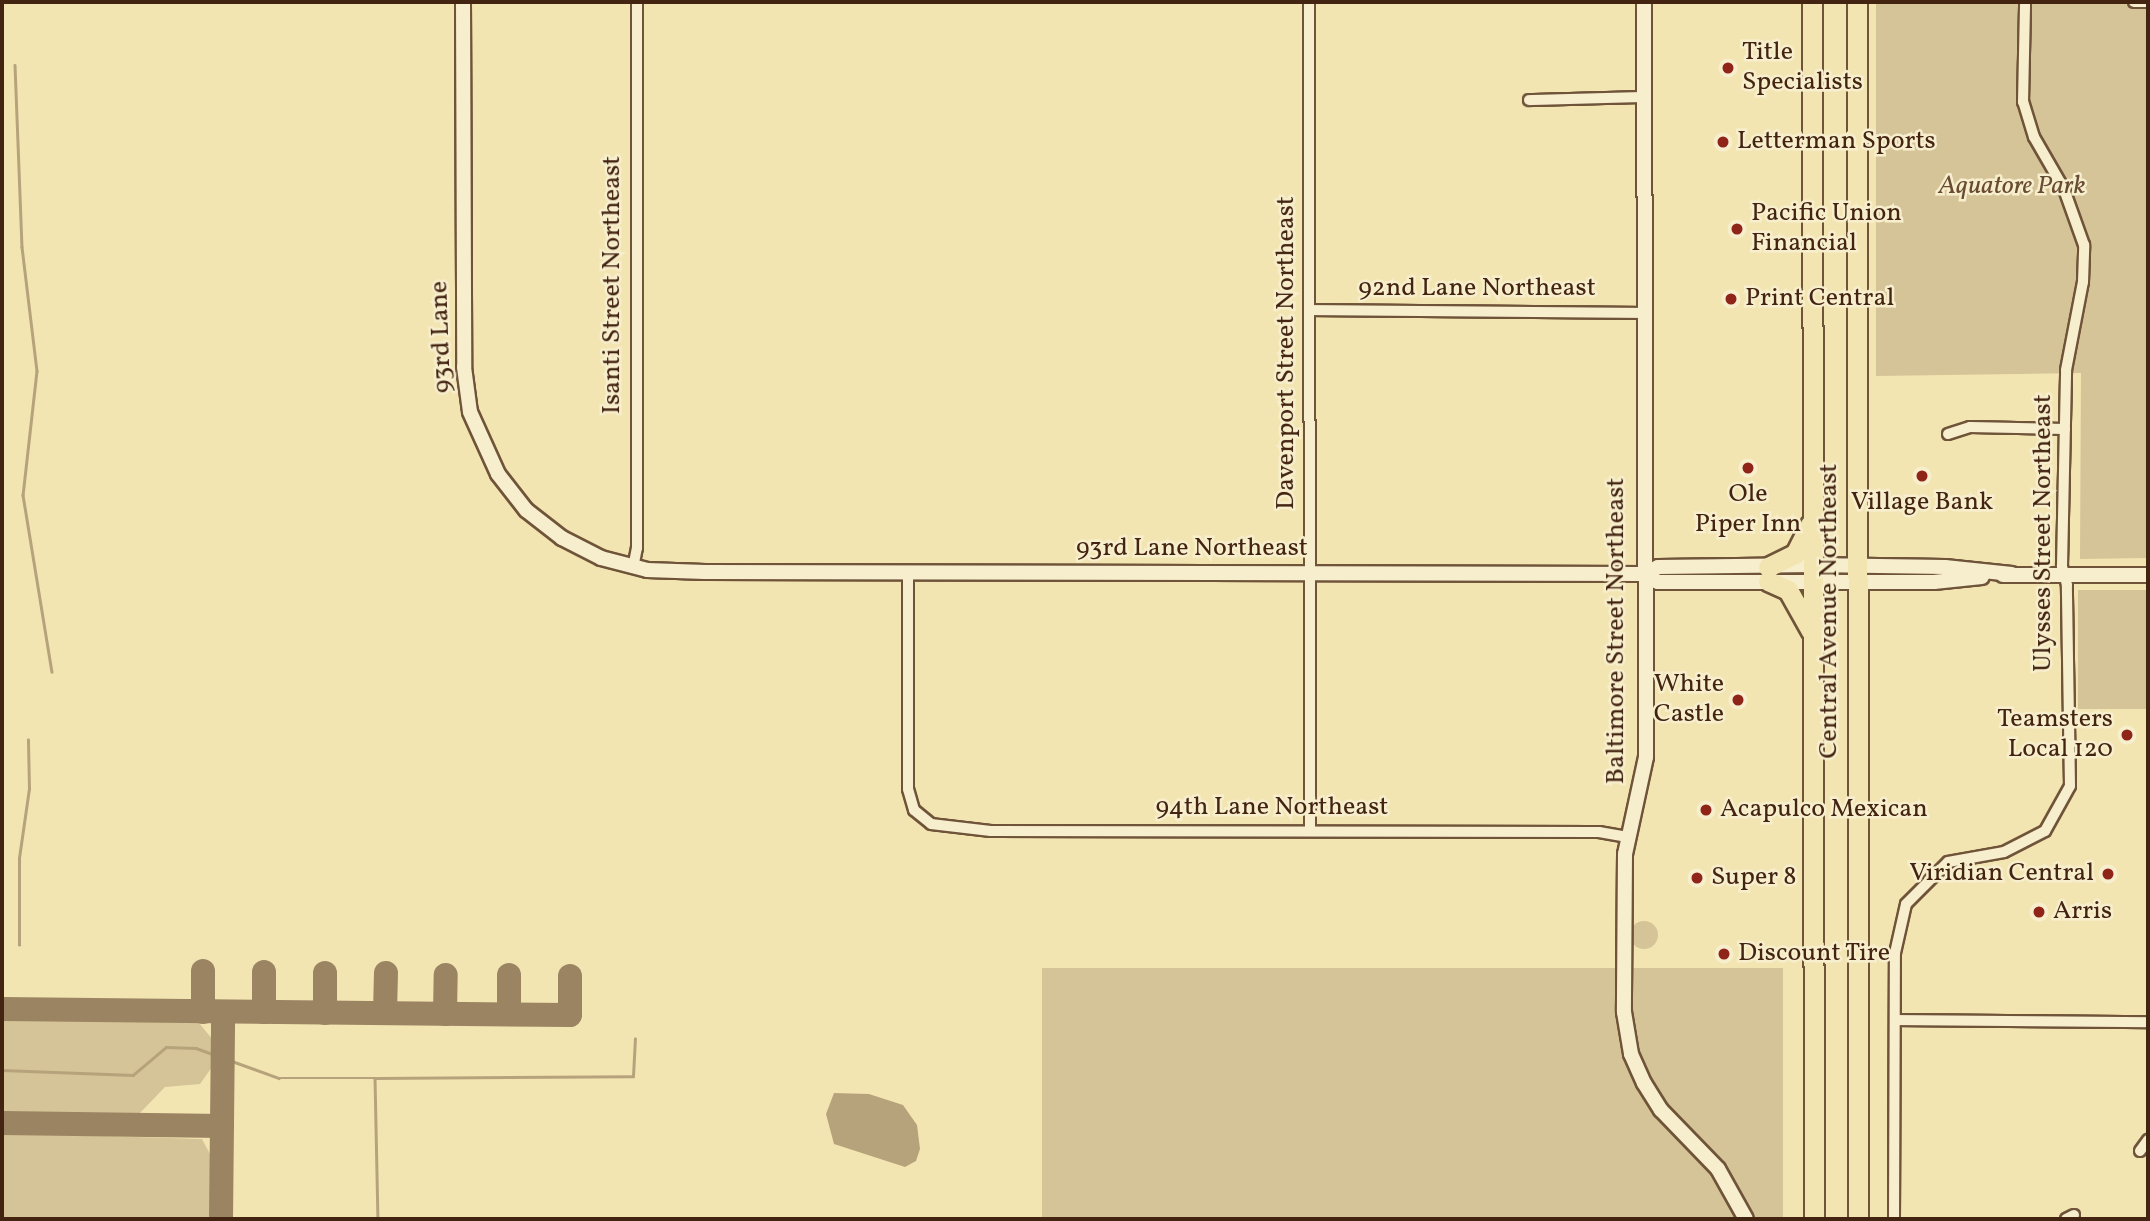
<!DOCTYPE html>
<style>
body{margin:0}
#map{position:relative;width:2150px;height:1221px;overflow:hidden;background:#f3e5b2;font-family:Vollkorn,serif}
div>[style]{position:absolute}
.green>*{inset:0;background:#d5c497;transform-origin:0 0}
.round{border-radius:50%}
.water>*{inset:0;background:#b7a37b}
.stream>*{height:2.5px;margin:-1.25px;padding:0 1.25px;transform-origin:1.25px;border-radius:1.25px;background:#b7a37b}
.taxiway>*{height:24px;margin:-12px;padding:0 12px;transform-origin:12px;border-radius:12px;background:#9b8462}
.roads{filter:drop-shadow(2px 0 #6f5439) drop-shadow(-2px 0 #6f5439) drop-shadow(0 2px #6f5439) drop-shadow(0 -2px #6f5439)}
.street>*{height:10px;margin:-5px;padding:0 5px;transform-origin:5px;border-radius:5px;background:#f7eecd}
.secondary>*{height:14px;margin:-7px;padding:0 7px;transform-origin:7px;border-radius:7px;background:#f7eecd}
.highway>*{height:19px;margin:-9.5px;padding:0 9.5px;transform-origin:9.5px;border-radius:9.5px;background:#f3e5b2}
.dots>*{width:19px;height:19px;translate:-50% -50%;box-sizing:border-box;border:4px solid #f7eecd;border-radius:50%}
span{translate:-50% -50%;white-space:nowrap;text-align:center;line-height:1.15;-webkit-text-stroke:5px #f7eecd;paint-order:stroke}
.poi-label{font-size:26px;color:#432411}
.left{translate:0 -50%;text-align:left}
.right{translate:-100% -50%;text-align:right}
.park-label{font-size:26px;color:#684c32;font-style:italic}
.street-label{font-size:26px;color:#432411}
.frame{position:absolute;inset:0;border:4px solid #432411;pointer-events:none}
</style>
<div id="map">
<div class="green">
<i style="clip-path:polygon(1876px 2px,2148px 2px,2148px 558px,2080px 559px,2081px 373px,1876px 376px)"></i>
<i style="left:2078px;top:590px;width:70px;height:119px"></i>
<i class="round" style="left:1630px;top:921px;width:28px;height:28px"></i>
<i style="left:1042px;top:968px;width:741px;height:251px"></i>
<i style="clip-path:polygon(2px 1018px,189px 1020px,199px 1023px,213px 1040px,212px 1067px,200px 1084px,165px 1087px,137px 1116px,2px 1115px)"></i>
<i style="clip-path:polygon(2px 1133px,202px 1139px,211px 1156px,211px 1219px,2px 1219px)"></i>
</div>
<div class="water">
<i style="clip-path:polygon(834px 1093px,869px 1094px,903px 1105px,917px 1125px,920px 1149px,916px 1161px,905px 1167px,834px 1144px,826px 1114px)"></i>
</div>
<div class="stream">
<i style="left:15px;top:65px;width:182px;rotate:87.8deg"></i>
<i style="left:22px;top:247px;width:125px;rotate:83.1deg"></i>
<i style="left:37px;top:371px;width:125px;rotate:96.4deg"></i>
<i style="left:23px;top:495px;width:179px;rotate:80.7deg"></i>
<i style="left:19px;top:945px;width:87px;rotate:-90deg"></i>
<i style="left:19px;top:858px;width:70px;rotate:-81.8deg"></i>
<i style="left:29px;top:789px;width:49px;rotate:-91.2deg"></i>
<i style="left:2px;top:1070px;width:131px;rotate:2.2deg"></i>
<i style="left:133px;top:1075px;width:43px;rotate:-40.3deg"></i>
<i style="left:166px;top:1047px;width:30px;rotate:2deg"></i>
<i style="left:196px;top:1048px;width:88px;rotate:19.9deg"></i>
<i style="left:279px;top:1078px;width:96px"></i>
<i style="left:375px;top:1078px;width:141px;rotate:88.8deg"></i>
<i style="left:375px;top:1078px;width:258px;rotate:-0.4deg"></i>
<i style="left:633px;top:1076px;width:37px;rotate:-87deg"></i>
</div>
<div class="taxiway">
<i style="left:2px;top:1009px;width:568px;rotate:0.61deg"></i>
<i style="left:570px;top:1015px;width:39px;rotate:-90deg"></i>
<i style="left:203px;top:1012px;width:41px;rotate:-90deg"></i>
<i style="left:264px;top:1012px;width:40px;rotate:-90deg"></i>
<i style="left:325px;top:1013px;width:40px;rotate:-90deg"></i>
<i style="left:385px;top:1013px;width:40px;rotate:-88.6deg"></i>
<i style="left:445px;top:1014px;width:39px;rotate:-89deg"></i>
<i style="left:509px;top:1014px;width:39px;rotate:-90deg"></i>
<i style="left:2px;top:1123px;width:220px;rotate:0.8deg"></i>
<i style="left:221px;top:1219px;width:207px;rotate:-89.4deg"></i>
</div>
<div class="roads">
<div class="street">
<i style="left:1309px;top:2px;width:828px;rotate:89.93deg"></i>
<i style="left:2134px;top:2px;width:14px"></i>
<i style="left:1529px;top:100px;width:117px;rotate:-1.5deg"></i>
<i style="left:1311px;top:310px;width:332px;rotate:0.5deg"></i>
<i style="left:1948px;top:434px;width:23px;rotate:-18deg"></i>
<i style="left:1970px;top:427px;width:95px;rotate:1.2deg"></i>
<i style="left:633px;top:568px;width:20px;rotate:-79deg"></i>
<i style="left:637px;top:548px;width:546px;rotate:-90deg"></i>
<i style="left:908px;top:573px;width:216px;rotate:90deg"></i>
<i style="left:908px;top:789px;width:22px;rotate:74deg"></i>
<i style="left:914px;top:810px;width:22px;rotate:39deg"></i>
<i style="left:931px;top:824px;width:60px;rotate:6.7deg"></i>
<i style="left:991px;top:831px;width:608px;rotate:0.09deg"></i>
<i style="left:1599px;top:832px;width:29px;rotate:10deg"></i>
<i style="left:1897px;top:1020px;width:251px;rotate:0.5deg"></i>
<i style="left:2140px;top:1151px;width:14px;rotate:-54deg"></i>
<i style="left:1894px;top:1219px;width:266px;rotate:-89.8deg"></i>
<i style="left:1895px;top:953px;width:50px;rotate:-77.3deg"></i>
<i style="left:1906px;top:904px;width:59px;rotate:-45deg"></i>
<i style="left:1948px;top:862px;width:57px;rotate:-10.1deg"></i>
<i style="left:2004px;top:852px;width:46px;rotate:-27.1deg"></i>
<i style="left:2045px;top:831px;width:51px;rotate:-60.9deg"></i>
<i style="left:2070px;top:786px;width:201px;rotate:-90.9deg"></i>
<i style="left:2067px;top:585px;width:20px;rotate:-105deg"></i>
<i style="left:2062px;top:566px;width:196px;rotate:-88.8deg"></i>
<i style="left:2066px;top:370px;width:90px;rotate:-79.1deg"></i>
<i style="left:2083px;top:282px;width:37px;rotate:-88deg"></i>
<i style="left:2084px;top:245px;width:59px;rotate:-109.7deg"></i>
<i style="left:2064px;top:189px;width:60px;rotate:-120deg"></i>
<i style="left:2034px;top:137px;width:37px;rotate:-107deg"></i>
<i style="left:2023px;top:102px;width:97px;rotate:-88.8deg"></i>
<i style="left:2066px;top:1219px;width:9px;rotate:-27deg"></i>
</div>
<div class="secondary">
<i style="left:463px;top:2px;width:365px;rotate:89.8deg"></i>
<i style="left:464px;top:367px;width:45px;rotate:82.4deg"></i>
<i style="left:470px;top:412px;width:68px;rotate:65.7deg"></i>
<i style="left:498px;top:474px;width:46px;rotate:52.1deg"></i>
<i style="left:526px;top:510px;width:46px;rotate:37.9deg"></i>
<i style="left:562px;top:538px;width:44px;rotate:27.1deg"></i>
<i style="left:601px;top:558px;width:48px;rotate:14.6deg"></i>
<i style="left:647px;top:570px;width:58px;rotate:2deg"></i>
<i style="left:705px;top:572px;width:940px;rotate:0.12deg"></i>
<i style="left:1645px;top:574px;width:15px;rotate:-28deg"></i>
<i style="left:1658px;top:567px;width:155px;rotate:-0.7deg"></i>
<i style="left:1813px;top:565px;width:132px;rotate:0.9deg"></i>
<i style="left:1945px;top:567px;width:67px;rotate:6deg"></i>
<i style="left:1644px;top:2px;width:755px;rotate:89.85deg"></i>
<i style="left:1646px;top:757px;width:99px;rotate:102.2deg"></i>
<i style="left:1625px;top:854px;width:158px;rotate:90.4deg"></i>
<i style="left:1624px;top:1012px;width:43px;rotate:80.5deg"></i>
<i style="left:1631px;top:1054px;width:32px;rotate:66deg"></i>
<i style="left:1644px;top:1083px;width:32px;rotate:58deg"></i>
<i style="left:1661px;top:1110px;width:82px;rotate:46deg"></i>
<i style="left:1718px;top:1169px;width:57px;rotate:60.8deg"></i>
<i style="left:1645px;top:574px;width:15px;rotate:32deg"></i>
<i style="left:1658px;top:582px;width:276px"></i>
<i style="left:1934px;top:582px;width:48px;rotate:-5.9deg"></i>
<i style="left:2003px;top:575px;width:145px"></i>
</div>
<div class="highway">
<i style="left:1812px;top:2px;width:1217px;rotate:89.91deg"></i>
<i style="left:1857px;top:2px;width:1217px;rotate:89.95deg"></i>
<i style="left:1768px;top:567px;width:30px;rotate:-26deg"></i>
<i style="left:1795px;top:554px;width:33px;rotate:-63deg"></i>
<i style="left:1768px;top:581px;width:22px;rotate:24deg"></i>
<i style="left:1788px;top:590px;width:47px;rotate:60.7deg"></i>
</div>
</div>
<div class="dots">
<i style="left:1728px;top:68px;background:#8f2418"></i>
<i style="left:1723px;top:142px;background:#8f2418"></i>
<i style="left:1737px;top:229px;background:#8f2418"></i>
<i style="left:1731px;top:299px;background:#8f2418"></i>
<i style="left:1748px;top:468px;background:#8f2418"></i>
<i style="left:1922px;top:476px;background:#8f2418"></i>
<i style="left:1738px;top:700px;background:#8f2418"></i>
<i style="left:2127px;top:735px;background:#8f2418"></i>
<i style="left:1706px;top:810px;background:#8f2418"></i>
<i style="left:2108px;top:874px;background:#8f2418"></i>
<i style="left:1697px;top:878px;background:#8f2418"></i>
<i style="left:2039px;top:912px;background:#8f2418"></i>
<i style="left:1724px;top:954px;background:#8f2418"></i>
</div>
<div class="poi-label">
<span class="left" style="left:1742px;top:68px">Title<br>Specialists</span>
<span class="left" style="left:1737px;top:142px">Letterman Sports</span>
<span class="left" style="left:1751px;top:229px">Pacific Union<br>Financial</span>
<span class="left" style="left:1745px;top:299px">Print Central</span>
<span style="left:1748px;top:510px">Ole<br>Piper Inn</span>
<span style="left:1922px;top:503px">Village Bank</span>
<span class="right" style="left:1724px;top:700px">White<br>Castle</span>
<span class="right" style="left:2113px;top:735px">Teamsters<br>Local 120</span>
<span class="left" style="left:1720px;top:810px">Acapulco Mexican</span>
<span class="right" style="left:2094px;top:874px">Viridian Central</span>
<span class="left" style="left:1711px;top:878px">Super 8</span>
<span class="left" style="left:2053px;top:912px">Arris</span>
<span class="left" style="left:1738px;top:954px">Discount Tire</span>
</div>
<div class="park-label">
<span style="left:2012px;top:187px">Aquatore Park</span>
</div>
<div class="street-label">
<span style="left:613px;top:285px;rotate:-90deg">Isanti Street Northeast</span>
<span style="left:1477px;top:289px">92nd Lane Northeast</span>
<span style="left:442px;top:337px;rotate:-92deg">93rd Lane</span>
<span style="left:1287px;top:353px;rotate:-90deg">Davenport Street Northeast</span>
<span style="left:2044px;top:533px;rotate:-90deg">Ulysses Street Northeast</span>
<span style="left:1192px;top:549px">93rd Lane Northeast</span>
<span style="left:1830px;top:611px;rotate:-90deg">Central Avenue Northeast</span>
<span style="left:1617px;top:631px;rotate:-90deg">Baltimore Street Northeast</span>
<span style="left:1272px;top:808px">94th Lane Northeast</span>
</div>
<div class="frame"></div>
</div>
